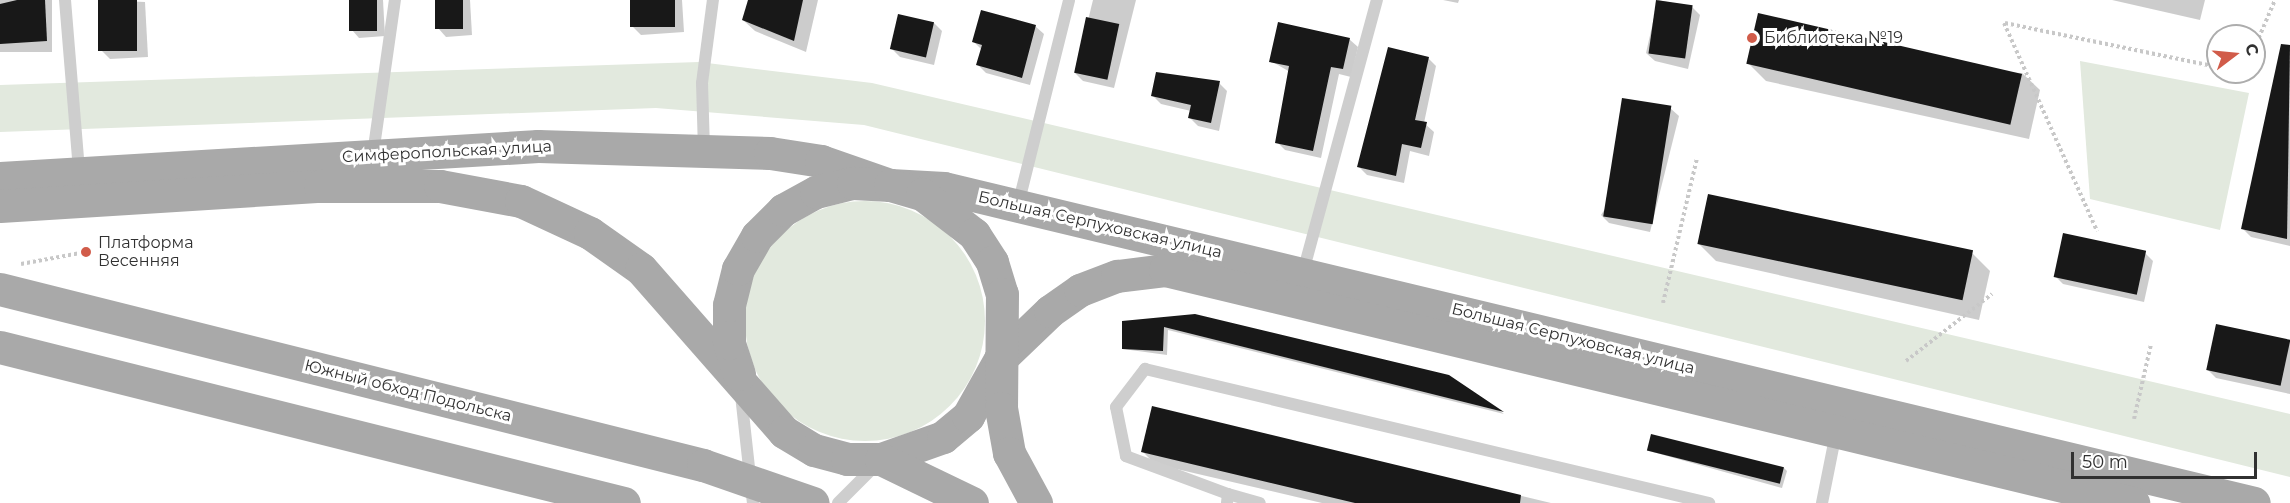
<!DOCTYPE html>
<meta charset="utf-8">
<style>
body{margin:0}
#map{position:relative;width:2290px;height:503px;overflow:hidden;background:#fff;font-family:Montserrat,sans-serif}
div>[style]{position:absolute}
.green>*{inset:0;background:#e2e9de}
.round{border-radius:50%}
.shadow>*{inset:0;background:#0003;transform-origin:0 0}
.building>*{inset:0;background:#181818;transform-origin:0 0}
.path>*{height:4px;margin-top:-2px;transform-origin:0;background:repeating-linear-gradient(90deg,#c8c8c8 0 3px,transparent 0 6px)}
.lane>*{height:12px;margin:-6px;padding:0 6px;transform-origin:6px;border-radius:6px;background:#cecece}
.primary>*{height:33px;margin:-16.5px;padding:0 16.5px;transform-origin:16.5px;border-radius:16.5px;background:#a9a9a9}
.primary-bridge>*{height:33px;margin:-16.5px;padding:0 16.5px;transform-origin:16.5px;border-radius:16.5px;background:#a9a9a9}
.dots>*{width:16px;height:16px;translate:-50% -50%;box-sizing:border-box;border:3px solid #fff;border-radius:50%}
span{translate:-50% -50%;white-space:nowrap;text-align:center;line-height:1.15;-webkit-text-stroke:6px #fff;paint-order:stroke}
.poi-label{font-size:16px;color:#313131}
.left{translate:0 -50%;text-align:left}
.street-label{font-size:16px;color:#313131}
.north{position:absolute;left:2206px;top:24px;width:60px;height:60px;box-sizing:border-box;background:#fff;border:2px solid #adadad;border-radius:50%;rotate:74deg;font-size:16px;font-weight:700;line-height:24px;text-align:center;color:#313131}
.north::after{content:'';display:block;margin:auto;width:21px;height:27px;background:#d15c4a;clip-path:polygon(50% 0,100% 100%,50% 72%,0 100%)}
.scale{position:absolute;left:2071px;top:452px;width:186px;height:27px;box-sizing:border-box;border:3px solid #313131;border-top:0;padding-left:8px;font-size:18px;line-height:21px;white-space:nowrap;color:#313131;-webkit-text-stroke:4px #fff;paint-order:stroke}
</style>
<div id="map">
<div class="green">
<i style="clip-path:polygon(2080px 61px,2249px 93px,2220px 230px,2090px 199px)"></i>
<i style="clip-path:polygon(699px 62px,872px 83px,2290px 414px,2290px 477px,864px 125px,656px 108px,0 132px,0 85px)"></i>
<i class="round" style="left:745px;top:201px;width:240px;height:240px"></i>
</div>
<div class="shadow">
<i style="left:0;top:0;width:52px;height:52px"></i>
<i style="clip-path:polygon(99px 0,145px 2px,148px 57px,110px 59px,102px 51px)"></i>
<i style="clip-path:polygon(350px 0,383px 0,385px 36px,359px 38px,352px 30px)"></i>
<i style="clip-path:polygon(436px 0,470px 0,472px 35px,446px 37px,438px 28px)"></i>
<i style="clip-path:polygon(631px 0,682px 0,684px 32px,641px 35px,633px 27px)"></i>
<i style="clip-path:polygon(749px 0,818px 0,806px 52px,755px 31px,743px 20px)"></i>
<i style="clip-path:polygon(1093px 0,1136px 0,1114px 88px,1083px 81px,1075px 73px)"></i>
<i style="clip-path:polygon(1443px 0,1459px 0,1458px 3px)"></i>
<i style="clip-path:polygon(1658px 0,1692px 7px,1700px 15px,1688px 69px,1655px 61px,1646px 53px)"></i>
<i style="clip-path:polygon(2112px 0,2205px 0,2200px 20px)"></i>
<i style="clip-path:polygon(934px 23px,942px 31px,934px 65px,900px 57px,892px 49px)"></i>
<i style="clip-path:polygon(1035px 26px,1044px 34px,1030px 85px,986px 73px,978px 65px,982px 50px,974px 42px)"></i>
<i style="clip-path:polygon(1349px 39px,1358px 47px,1351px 77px,1339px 74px,1321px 158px,1285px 150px,1277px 142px,1290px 72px,1271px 61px)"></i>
<i style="clip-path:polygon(1428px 58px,1436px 66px,1424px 123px,1434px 132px,1429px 156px,1410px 151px,1404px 183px,1367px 175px,1359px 167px)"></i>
<i style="clip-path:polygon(2280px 59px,2290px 61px,2290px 246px,2251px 237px,2243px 229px)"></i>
<i style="clip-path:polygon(1748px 63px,2022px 73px,2040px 90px,2029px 139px,1766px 81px)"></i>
<i style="clip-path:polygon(1219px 83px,1227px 91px,1219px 131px,1198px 126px,1190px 118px,1191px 111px,1161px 104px,1153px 96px)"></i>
<i style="clip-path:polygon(1670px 108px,1679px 116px,1650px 232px,1609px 223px,1601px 215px)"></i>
<i style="clip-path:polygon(1709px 195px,1973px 254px,1990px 271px,1979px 320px,1716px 261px,1699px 244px)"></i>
<i style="clip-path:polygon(2145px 253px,2153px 261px,2144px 302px,2063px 284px,2055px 276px)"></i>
<i style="clip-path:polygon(1195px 315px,1449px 376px,1504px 414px,1168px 330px,1167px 355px,1123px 349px,1124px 322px)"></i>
<i style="clip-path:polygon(2290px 342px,2290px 394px,2216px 378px,2207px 369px)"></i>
<i style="clip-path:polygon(1153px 407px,1551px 503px,1322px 503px,1155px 464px,1143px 452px)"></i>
<i style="clip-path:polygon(1649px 451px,1783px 467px,1787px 471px,1782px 488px)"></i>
</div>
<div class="building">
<i style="clip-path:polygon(17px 0,45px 0,47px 41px,0 44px,0 4px)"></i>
<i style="left:98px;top:0;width:39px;height:51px"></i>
<i style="left:349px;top:0;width:28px;height:31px"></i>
<i style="left:435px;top:0;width:28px;height:29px"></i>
<i style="left:630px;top:0;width:45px;height:27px"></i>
<i style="clip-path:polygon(748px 0,803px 0,794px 41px,742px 20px)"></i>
<i style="left:1656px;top:0;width:37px;height:54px;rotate:8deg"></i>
<i style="clip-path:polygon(981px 10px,1036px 25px,1022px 78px,976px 65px,982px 45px,972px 42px)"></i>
<i style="left:1758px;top:13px;width:271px;height:52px;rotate:13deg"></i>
<i style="left:898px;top:14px;width:37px;height:36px;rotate:13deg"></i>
<i style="left:1086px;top:17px;width:34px;height:57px;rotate:12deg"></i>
<i style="clip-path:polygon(1278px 22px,1350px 38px,1343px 69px,1331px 67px,1313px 151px,1275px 143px,1289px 66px,1269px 62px)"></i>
<i style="clip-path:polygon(2281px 44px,2290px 45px,2287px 239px,2241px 229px)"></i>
<i style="clip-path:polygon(1388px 47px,1429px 57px,1415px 120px,1427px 122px,1421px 148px,1402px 144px,1396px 176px,1357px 167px)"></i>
<i style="clip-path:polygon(1156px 72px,1220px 81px,1211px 123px,1188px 118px,1191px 105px,1151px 96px)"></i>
<i style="left:1622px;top:98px;width:50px;height:120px;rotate:9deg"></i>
<i style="left:1708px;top:194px;width:271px;height:51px;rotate:12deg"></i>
<i style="left:2063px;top:233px;width:85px;height:45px;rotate:12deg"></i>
<i style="clip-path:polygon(1195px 314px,1449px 375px,1504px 412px,1164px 327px,1163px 351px,1122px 349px,1122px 321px)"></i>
<i style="left:2216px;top:324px;width:76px;height:47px;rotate:12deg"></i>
<i style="clip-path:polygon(1152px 406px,1521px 495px,1520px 503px,1355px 503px,1141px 452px)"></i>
<i style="left:1651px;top:434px;width:137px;height:17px;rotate:14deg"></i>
</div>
<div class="path">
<i style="left:2004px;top:23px;width:228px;rotate:65.9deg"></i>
<i style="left:2005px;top:23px;width:217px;rotate:11.7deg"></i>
<i style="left:2254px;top:49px;width:53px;rotate:-66.8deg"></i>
<i style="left:2242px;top:72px;width:2px"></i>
<i style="left:21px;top:264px;width:66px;rotate:-10.5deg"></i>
<i style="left:1663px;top:303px;width:149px;rotate:-76.8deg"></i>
<i style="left:1906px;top:361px;width:109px;rotate:-37.9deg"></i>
<i style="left:2134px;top:419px;width:77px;rotate:-77.2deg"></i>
</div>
<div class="lane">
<i style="left:65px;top:0;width:172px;rotate:85.3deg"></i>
<i style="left:704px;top:150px;width:67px;rotate:-91.7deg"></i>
<i style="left:702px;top:83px;width:84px;rotate:-82.5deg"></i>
<i style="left:373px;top:154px;width:156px;rotate:-81.9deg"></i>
<i style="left:1018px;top:205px;width:211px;rotate:-76deg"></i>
<i style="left:1303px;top:272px;width:282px;rotate:-74.8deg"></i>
<i style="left:741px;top:395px;width:109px;rotate:83.7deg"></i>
<i style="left:1228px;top:494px;width:109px;rotate:-159.6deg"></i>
<i style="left:1126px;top:456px;width:50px;rotate:-101.5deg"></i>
<i style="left:1116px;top:407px;width:48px;rotate:-52.7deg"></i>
<i style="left:1145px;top:369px;width:580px;rotate:13.37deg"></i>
<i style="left:838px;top:503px;width:54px;rotate:-45deg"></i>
<i style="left:1227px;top:503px;width:9px;rotate:-84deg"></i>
<i style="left:1228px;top:494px;width:33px;rotate:16deg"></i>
<i style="left:1822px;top:503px;width:71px;rotate:-78.7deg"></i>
</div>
<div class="primary">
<i style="left:0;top:178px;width:539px;rotate:-3.4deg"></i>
<i style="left:538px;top:146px;width:232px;rotate:1.7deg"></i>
<i style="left:770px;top:153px;width:52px;rotate:8.9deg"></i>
<i style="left:821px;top:161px;width:73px;rotate:19.2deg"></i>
<i style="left:890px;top:185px;width:54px;rotate:3.2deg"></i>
<i style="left:944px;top:188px;width:1347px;rotate:13.52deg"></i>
<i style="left:0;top:206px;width:321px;rotate:-3.6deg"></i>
<i style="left:320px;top:186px;width:120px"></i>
<i style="left:440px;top:186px;width:82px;rotate:10.5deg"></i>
<i style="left:521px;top:201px;width:76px;rotate:24.9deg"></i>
<i style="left:590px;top:233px;width:62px;rotate:35.2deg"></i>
<i style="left:641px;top:269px;width:217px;rotate:48.7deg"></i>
<i style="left:784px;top:432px;width:35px;rotate:31deg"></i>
<i style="left:814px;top:450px;width:34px;rotate:15deg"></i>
<i style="left:847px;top:459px;width:34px"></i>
<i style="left:881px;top:459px;width:66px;rotate:-19.5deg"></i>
<i style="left:943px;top:437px;width:33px;rotate:-40deg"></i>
<i style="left:968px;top:416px;width:65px;rotate:-60.7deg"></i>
<i style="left:1000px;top:359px;width:69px;rotate:-43.8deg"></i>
<i style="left:1050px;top:311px;width:37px;rotate:-35deg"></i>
<i style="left:1080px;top:290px;width:40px;rotate:-21deg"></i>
<i style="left:1117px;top:276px;width:48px;rotate:-7.1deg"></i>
<i style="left:1165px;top:270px;width:996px;rotate:13.53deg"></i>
<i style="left:0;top:347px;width:643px;rotate:14.04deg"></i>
<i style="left:739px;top:374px;width:33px;rotate:-108deg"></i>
<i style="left:729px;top:343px;width:38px;rotate:-90deg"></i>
<i style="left:729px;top:305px;width:37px;rotate:-76deg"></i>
<i style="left:738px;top:269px;width:38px;rotate:-60deg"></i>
<i style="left:757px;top:236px;width:37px;rotate:-45deg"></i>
<i style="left:783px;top:210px;width:38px;rotate:-29deg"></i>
<i style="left:816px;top:192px;width:38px;rotate:-14deg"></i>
<i style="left:853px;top:183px;width:37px;rotate:3deg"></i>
<i style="left:890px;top:185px;width:33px;rotate:16deg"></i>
<i style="left:922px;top:194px;width:66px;rotate:37.6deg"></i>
<i style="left:974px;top:234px;width:33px;rotate:57deg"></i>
<i style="left:992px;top:262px;width:34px;rotate:73deg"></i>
<i style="left:1002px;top:294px;width:114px;rotate:90.5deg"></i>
<i style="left:1001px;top:408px;width:46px;rotate:79.9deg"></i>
<i style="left:1009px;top:453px;width:57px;rotate:61.6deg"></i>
<i style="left:881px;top:459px;width:101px;rotate:25.8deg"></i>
</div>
<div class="primary-bridge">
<i style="left:0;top:289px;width:725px;rotate:14.06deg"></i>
<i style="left:703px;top:465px;width:116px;rotate:19.1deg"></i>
</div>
<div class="dots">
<i style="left:1752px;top:38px;background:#d15c4a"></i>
<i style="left:86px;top:252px;background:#d15c4a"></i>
</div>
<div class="poi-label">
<span class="left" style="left:1764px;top:38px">Библиотека №19</span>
<span class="left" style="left:98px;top:252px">Платформа<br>Весенняя</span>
</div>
<div class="street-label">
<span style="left:447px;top:152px;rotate:-3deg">Симферопольская улица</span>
<span style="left:1100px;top:225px;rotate:13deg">Большая Серпуховская улица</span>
<span style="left:1573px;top:339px;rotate:14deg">Большая Серпуховская улица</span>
<span style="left:408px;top:391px;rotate:14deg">Южный обход Подольска</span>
</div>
<div class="north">С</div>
<div class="scale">50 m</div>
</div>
